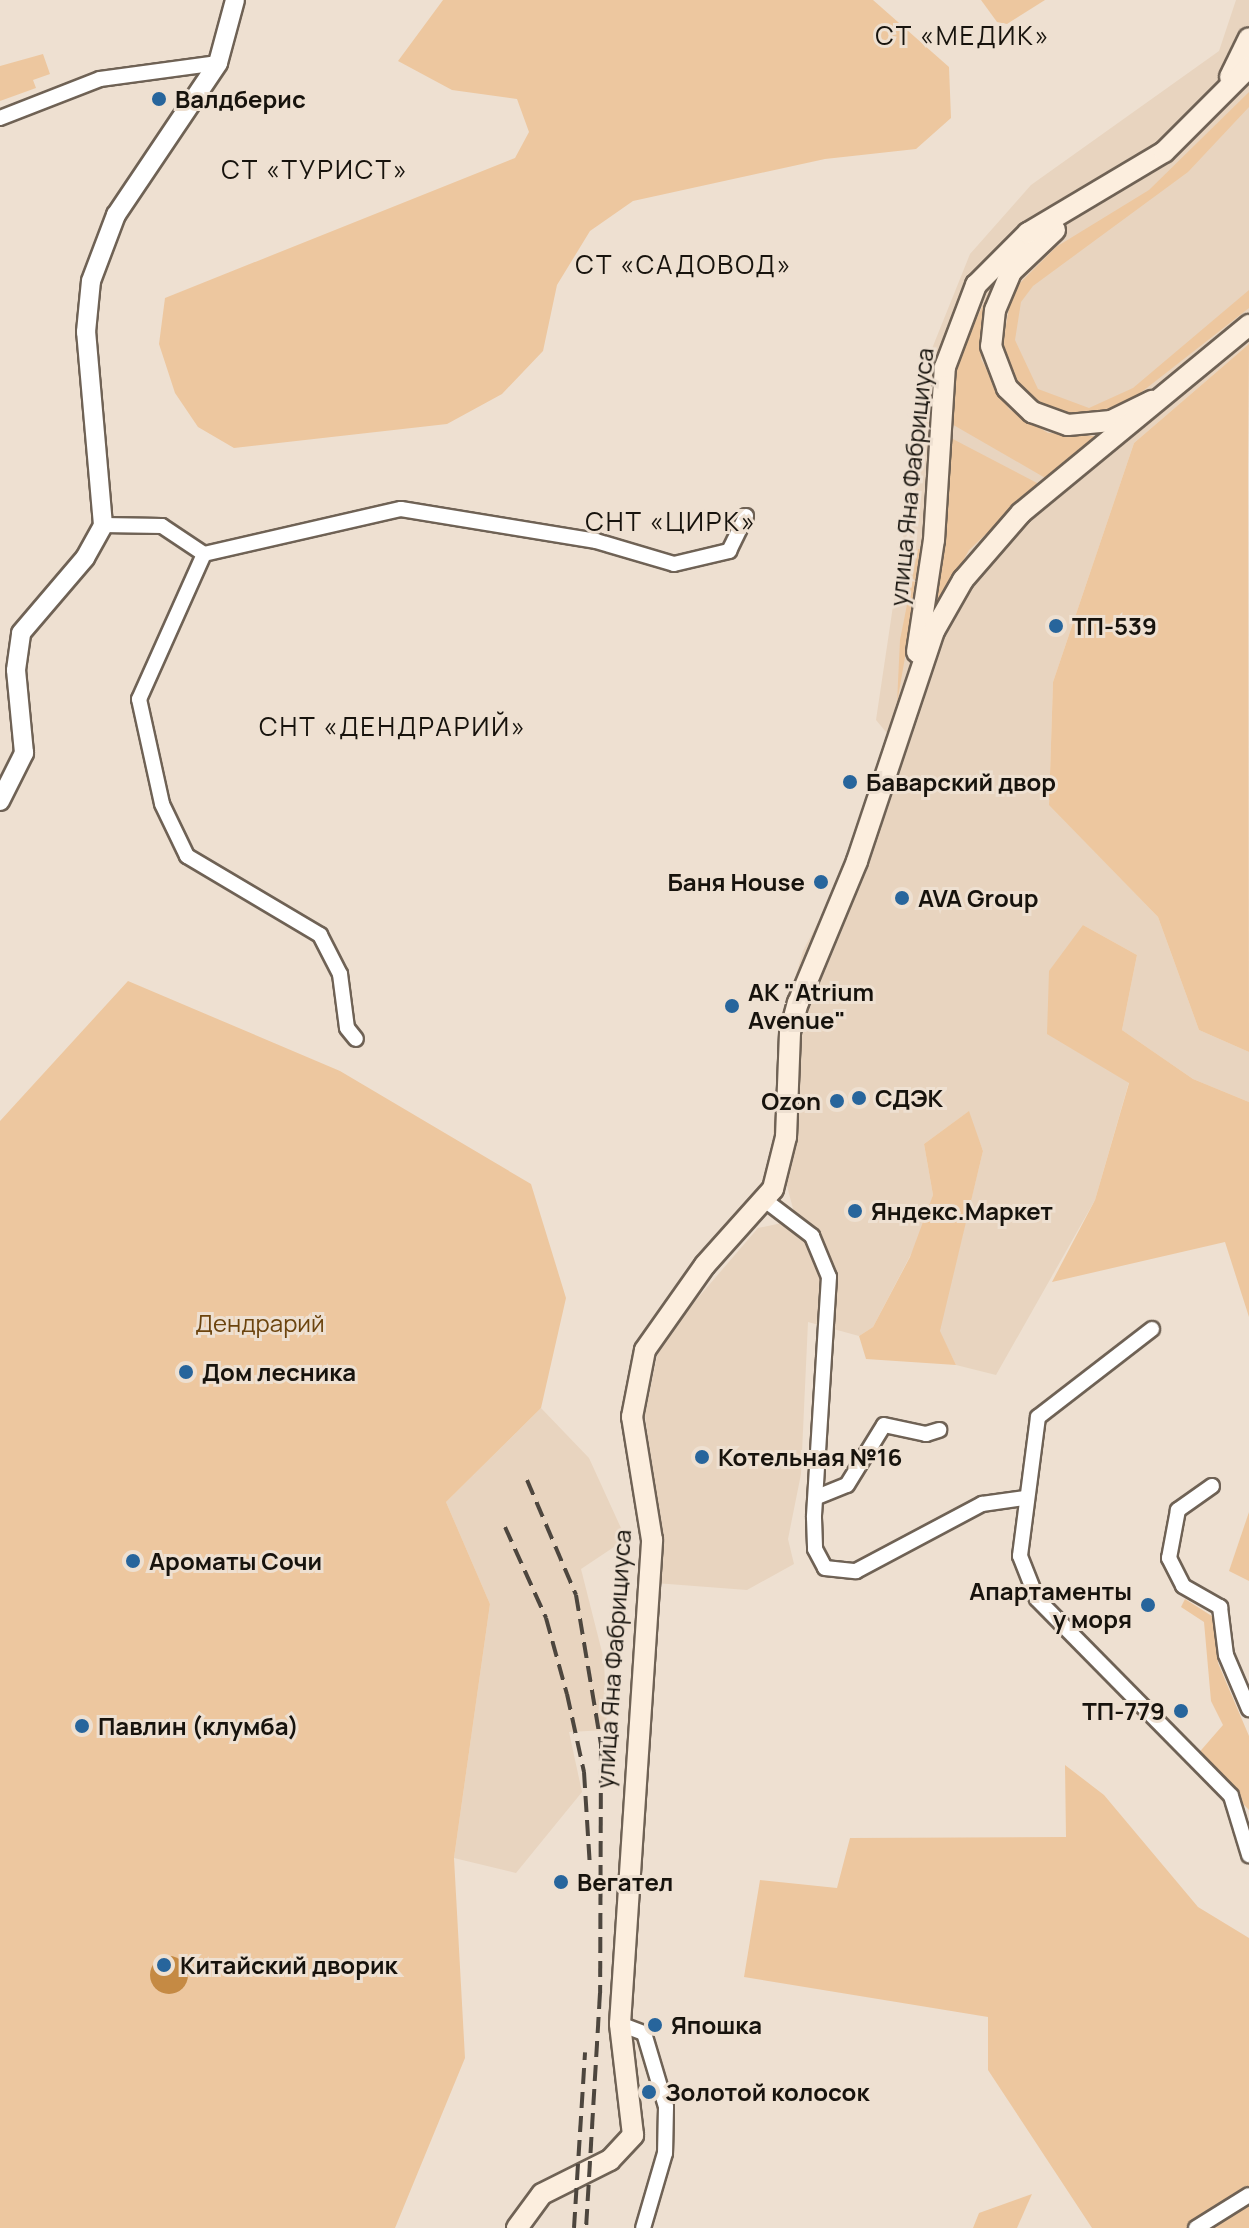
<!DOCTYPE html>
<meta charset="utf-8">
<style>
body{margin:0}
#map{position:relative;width:1249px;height:2228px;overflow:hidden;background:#eee0d1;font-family:Manrope,sans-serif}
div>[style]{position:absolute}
.built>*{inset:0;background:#e8d4bf}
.green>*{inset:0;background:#edc79f}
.water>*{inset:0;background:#c58a44}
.round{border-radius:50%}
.roads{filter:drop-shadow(2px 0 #6f6255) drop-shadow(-2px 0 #6f6255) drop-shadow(0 2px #6f6255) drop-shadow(0 -2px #6f6255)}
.minor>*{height:14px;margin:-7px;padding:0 7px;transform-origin:7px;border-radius:7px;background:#fff}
.tertiary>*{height:18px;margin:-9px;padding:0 9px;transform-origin:9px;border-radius:9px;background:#fff}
.secondary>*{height:20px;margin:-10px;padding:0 10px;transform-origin:10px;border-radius:10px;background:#fceede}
.rail>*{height:4px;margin-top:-2px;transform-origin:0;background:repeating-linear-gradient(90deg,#4d463e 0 16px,transparent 0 24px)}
.dots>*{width:22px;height:22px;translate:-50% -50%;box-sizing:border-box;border:4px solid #eee0d1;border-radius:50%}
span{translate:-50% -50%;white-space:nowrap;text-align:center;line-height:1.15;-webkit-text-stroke:6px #eee0d1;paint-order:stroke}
.poi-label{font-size:24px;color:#17130d;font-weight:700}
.left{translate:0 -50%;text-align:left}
.right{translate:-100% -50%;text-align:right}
.street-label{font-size:24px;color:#17130d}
.park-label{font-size:24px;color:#6c440e}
.neighbourhood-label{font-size:26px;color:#17130d;letter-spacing:2px}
</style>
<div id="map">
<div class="built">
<i style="clip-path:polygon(1236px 0,1249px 0,1249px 344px,1134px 443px,1053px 682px,1049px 804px,1158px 917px,1199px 1030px,1249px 1052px,1249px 1102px,1193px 1079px,1122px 1030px,1137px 955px,1083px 925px,1129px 1082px,1095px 1200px,996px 1375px,956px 1365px,939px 1331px,983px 1151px,968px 1112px,924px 1144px,933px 1195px,921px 1235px,873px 1327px,859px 1336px,808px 1322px,801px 1474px,788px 1539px,794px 1564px,747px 1590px,655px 1583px,658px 1519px,645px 1414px,660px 1342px,758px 1228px,796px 1220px,773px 1133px,781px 1026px,803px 951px,866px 832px,891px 738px,876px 720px,931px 351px,970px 254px,1031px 185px,1219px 51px)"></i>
<i style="clip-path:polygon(541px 1408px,589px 1458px,626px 1539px,581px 1569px,604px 1660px,607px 1730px,569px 1732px,582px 1792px,516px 1873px,454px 1858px,490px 1604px,446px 1502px)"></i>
</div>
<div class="green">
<i style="clip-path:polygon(443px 0,873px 0,949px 67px,951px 118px,916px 149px,825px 159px,633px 201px,590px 231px,557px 285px,543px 351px,502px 394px,447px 424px,234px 448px,198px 427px,175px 393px,159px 344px,165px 298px,515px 158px,529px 132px,517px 99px,452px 90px,398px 61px)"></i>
<i style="clip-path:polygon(981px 0,1045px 0,1007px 24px,997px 22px)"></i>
<i style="clip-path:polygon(43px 54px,50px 74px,33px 80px,36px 88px,0 101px,0 66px)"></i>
<i style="clip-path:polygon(1249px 92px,1249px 107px,1188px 172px,1033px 286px,1021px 302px,1015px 340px,1038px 389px,1089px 408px,1133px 388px,1249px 290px,1249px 308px,1125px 405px,1074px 416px,1035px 404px,1013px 380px,1002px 348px,1012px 291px,1056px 247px,1149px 190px)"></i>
<i style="clip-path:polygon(991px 288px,981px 359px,1009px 409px,1048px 433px,1108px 437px,1047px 479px,950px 423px,957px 361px)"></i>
<i style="clip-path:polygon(1249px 344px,1248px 467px,1249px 1052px,1199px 1030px,1158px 917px,1049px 805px,1053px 682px,1134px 443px)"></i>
<i style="clip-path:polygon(949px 437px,1039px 484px,969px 550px,931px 618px)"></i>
<i style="clip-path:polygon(918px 549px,924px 549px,897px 703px,900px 640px)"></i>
<i style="clip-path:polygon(1083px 925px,1137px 955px,1122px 1030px,1193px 1079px,1249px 1102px,1249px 1317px,1225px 1242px,1052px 1282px,1095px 1200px,1129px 1083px,1047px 1034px,1049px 971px)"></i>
<i style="clip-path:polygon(128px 981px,340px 1071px,531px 1184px,566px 1298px,541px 1408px,446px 1502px,490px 1604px,454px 1858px,465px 2058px,395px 2228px,0 2228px,0 1121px)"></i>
<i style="clip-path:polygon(969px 1111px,983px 1151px,940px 1331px,956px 1365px,866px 1359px,859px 1336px,873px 1327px,910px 1257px,933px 1195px,924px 1144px)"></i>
<i style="clip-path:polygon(1249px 1512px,1249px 1581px,1229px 1571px)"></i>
<i style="clip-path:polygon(1185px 1599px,1215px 1618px,1218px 1663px,1249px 1736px,1249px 1810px,1196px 1756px,1223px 1725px,1211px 1701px,1204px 1622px,1181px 1607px)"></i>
<i style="clip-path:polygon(1065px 1765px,1104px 1795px,1198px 1907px,1249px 1938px,1249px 2228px,1092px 2228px,988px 2070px,988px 2017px,744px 1977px,760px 1880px,837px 1888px,850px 1838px,1066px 1837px)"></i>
<i style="clip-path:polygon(1032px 2194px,1017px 2228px,973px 2228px,979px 2213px)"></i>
</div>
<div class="water">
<i class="round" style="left:150px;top:1956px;width:38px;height:38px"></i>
</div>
<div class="roads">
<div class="minor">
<i style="left:0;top:118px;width:107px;rotate:-21.3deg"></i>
<i style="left:100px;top:79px;width:119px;rotate:-7.7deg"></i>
<i style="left:103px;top:525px;width:59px;rotate:1deg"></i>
<i style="left:162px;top:526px;width:50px;rotate:33.7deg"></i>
<i style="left:204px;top:554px;width:202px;rotate:-12.9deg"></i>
<i style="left:401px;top:509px;width:198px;rotate:9.3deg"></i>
<i style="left:596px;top:541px;width:81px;rotate:16.4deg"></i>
<i style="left:674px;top:564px;width:57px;rotate:-13.3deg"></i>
<i style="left:729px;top:551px;width:39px;rotate:-64deg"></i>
<i style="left:204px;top:554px;width:159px;rotate:114.1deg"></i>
<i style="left:139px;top:699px;width:107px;rotate:77.6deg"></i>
<i style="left:162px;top:804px;width:58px;rotate:64.3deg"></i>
<i style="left:187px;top:856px;width:155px;rotate:30.7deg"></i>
<i style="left:320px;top:935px;width:44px;rotate:62.9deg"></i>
<i style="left:340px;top:974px;width:54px;rotate:82.6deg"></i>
<i style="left:347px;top:1028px;width:14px;rotate:51deg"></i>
<i style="left:766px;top:1201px;width:58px;rotate:37.3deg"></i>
<i style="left:812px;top:1236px;width:44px;rotate:67.5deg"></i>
<i style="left:829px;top:1277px;width:241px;rotate:93.6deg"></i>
<i style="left:814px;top:1518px;width:31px;rotate:88deg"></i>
<i style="left:815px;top:1549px;width:21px;rotate:62deg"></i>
<i style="left:825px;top:1568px;width:31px;rotate:6deg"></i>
<i style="left:856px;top:1571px;width:143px;rotate:-28deg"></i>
<i style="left:982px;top:1504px;width:42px;rotate:-8.1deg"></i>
<i style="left:1152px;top:1329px;width:144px;rotate:142.3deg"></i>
<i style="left:1038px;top:1417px;width:140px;rotate:97.4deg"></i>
<i style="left:1020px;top:1556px;width:46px;rotate:68.4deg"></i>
<i style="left:1037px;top:1599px;width:276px;rotate:45.4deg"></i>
<i style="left:1231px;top:1796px;width:62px;rotate:73deg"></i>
<i style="left:1212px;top:1486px;width:42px;rotate:144.8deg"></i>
<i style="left:1178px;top:1510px;width:49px;rotate:100.6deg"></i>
<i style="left:1169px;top:1558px;width:31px;rotate:63deg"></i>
<i style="left:1183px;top:1586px;width:43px;rotate:29.6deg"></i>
<i style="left:1220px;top:1607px;width:48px;rotate:82.9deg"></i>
<i style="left:1226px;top:1655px;width:59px;rotate:66.9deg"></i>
<i style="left:817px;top:1497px;width:32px;rotate:-22deg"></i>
<i style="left:847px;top:1485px;width:70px;rotate:-58.3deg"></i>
<i style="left:884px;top:1425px;width:43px;rotate:12.1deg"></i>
<i style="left:926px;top:1434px;width:14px;rotate:-17deg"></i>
<i style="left:620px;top:2024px;width:26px;rotate:21deg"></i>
<i style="left:644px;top:2033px;width:77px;rotate:73.4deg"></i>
<i style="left:666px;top:2107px;width:46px;rotate:91.2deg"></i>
<i style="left:665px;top:2153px;width:78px;rotate:106.3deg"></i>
<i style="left:1196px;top:2228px;width:62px;rotate:-31.9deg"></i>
</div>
<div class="tertiary">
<i style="left:0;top:801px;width:54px;rotate:-63.4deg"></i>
<i style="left:24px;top:753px;width:83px;rotate:-95.5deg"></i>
<i style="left:16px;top:670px;width:37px;rotate:-82deg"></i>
<i style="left:21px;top:633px;width:99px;rotate:-49.5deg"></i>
<i style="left:85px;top:558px;width:38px;rotate:-61deg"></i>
<i style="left:103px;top:525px;width:194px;rotate:-95deg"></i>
<i style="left:86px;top:332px;width:51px;rotate:-84.4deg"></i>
<i style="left:91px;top:281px;width:71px;rotate:-69.3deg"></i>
<i style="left:116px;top:215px;width:183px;rotate:-56.1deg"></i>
<i style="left:218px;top:63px;width:65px;rotate:-74.9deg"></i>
</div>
<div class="secondary">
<i style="left:1230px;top:77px;width:43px;rotate:-64deg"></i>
<i style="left:1055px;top:230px;width:61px;rotate:136.3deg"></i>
<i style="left:1011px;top:272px;width:41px;rotate:112.8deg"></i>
<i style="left:995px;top:310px;width:36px;rotate:96deg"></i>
<i style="left:991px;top:346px;width:45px;rotate:69.1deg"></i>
<i style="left:1007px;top:388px;width:35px;rotate:44deg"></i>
<i style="left:1032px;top:412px;width:38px;rotate:20deg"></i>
<i style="left:1068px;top:425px;width:43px;rotate:-5.3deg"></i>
<i style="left:1111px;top:421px;width:46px;rotate:-26deg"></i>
<i style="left:917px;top:652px;width:113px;rotate:-81.4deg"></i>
<i style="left:934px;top:540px;width:173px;rotate:-86.4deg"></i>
<i style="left:945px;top:367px;width:88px;rotate:-69.3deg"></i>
<i style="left:976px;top:285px;width:74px;rotate:-45deg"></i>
<i style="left:1028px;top:233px;width:158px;rotate:-30.8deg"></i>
<i style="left:1164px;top:152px;width:120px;rotate:-45deg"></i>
<i style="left:517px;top:2228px;width:42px;rotate:-53.7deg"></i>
<i style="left:542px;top:2194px;width:76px;rotate:-26.6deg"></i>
<i style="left:610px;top:2160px;width:34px;rotate:-47deg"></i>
<i style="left:633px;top:2135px;width:112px;rotate:-96.7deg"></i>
<i style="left:620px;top:2024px;width:485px;rotate:-86.2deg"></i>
<i style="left:652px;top:1540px;width:125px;rotate:-99.2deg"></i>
<i style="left:632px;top:1417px;width:68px;rotate:-79deg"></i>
<i style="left:645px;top:1350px;width:104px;rotate:-54.8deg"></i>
<i style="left:705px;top:1265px;width:102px;rotate:-48.2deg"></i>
<i style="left:773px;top:1189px;width:54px;rotate:-76deg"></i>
<i style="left:786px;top:1137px;width:105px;rotate:-87.8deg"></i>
<i style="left:790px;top:1032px;width:30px;rotate:-75deg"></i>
<i style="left:798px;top:1003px;width:154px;rotate:-67.4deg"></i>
<i style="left:857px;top:861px;width:243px;rotate:-71.5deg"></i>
<i style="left:934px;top:631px;width:59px;rotate:-60.4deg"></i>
<i style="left:963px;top:580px;width:89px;rotate:-49.1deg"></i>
<i style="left:1021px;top:513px;width:296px;rotate:-39.5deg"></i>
</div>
</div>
<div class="rail">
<i style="left:527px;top:1480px;width:125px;rotate:66.9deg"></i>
<i style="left:576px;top:1595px;width:152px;rotate:80.5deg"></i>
<i style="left:601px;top:1745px;width:248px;rotate:90.2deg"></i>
<i style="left:600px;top:1993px;width:235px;rotate:93.4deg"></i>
<i style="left:505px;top:1527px;width:100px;rotate:65.7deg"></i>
<i style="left:546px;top:1618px;width:79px;rotate:74.6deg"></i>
<i style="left:567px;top:1694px;width:80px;rotate:77.7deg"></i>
<i style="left:584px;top:1772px;width:96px;rotate:86.4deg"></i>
<i style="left:574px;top:2228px;width:176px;rotate:-86.4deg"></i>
</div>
<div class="dots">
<i style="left:159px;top:99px;background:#27659c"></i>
<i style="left:1056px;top:626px;background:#27659c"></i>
<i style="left:850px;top:782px;background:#27659c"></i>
<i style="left:821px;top:882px;background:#27659c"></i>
<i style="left:902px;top:898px;background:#27659c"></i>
<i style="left:732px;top:1006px;background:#27659c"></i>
<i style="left:859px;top:1098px;background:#27659c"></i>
<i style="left:837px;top:1101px;background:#27659c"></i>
<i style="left:855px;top:1211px;background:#27659c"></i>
<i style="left:186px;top:1372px;background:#27659c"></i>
<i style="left:702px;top:1457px;background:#27659c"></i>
<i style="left:133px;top:1561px;background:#27659c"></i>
<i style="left:1148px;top:1605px;background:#27659c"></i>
<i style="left:1181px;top:1711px;background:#27659c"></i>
<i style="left:82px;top:1726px;background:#27659c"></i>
<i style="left:561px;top:1882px;background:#27659c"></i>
<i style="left:164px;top:1965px;background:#27659c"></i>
<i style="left:655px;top:2025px;background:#27659c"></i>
<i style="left:649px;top:2092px;background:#27659c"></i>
</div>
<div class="poi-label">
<span class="left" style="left:175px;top:99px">Валдберис</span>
<span class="left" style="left:1072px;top:626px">ТП-539</span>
<span class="left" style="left:866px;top:782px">Баварский двор</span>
<span class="right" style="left:805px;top:882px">Баня House</span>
<span class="left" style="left:918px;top:898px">AVA Group</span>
<span class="left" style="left:748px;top:1006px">АК "Atrium<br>Avenue"</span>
<span class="left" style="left:875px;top:1098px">СДЭК</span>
<span class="right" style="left:821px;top:1101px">Ozon</span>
<span class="left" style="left:871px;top:1211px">Яндекс.Маркет</span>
<span class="left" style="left:202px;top:1372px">Дом лесника</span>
<span class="left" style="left:718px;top:1457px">Котельная №16</span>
<span class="left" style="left:149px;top:1561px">Ароматы Сочи</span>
<span class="right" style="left:1132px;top:1605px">Апартаменты<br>у моря</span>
<span class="right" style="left:1165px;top:1711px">ТП-779</span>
<span class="left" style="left:98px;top:1726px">Павлин (клумба)</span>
<span class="left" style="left:577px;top:1882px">Вегател</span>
<span class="left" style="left:180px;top:1965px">Китайский дворик</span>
<span class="left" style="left:671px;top:2025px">Япошка</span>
<span class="left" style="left:665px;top:2092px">Золотой колосок</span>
</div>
<div class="street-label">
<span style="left:911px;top:477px;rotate:-84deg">улица Яна Фабрициуса</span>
<span style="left:613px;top:1659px;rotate:-86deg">улица Яна Фабрициуса</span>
</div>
<div class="park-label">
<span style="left:260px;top:1323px">Дендрарий</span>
</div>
<div class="neighbourhood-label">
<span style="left:963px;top:36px">СТ «МЕДИК»</span>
<span style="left:315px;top:170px">СТ «ТУРИСТ»</span>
<span style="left:684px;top:265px">СТ «САДОВОД»</span>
<span style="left:671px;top:522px">СНТ «ЦИРК»</span>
<span style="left:393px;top:727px">СНТ «ДЕНДРАРИЙ»</span>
</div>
</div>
